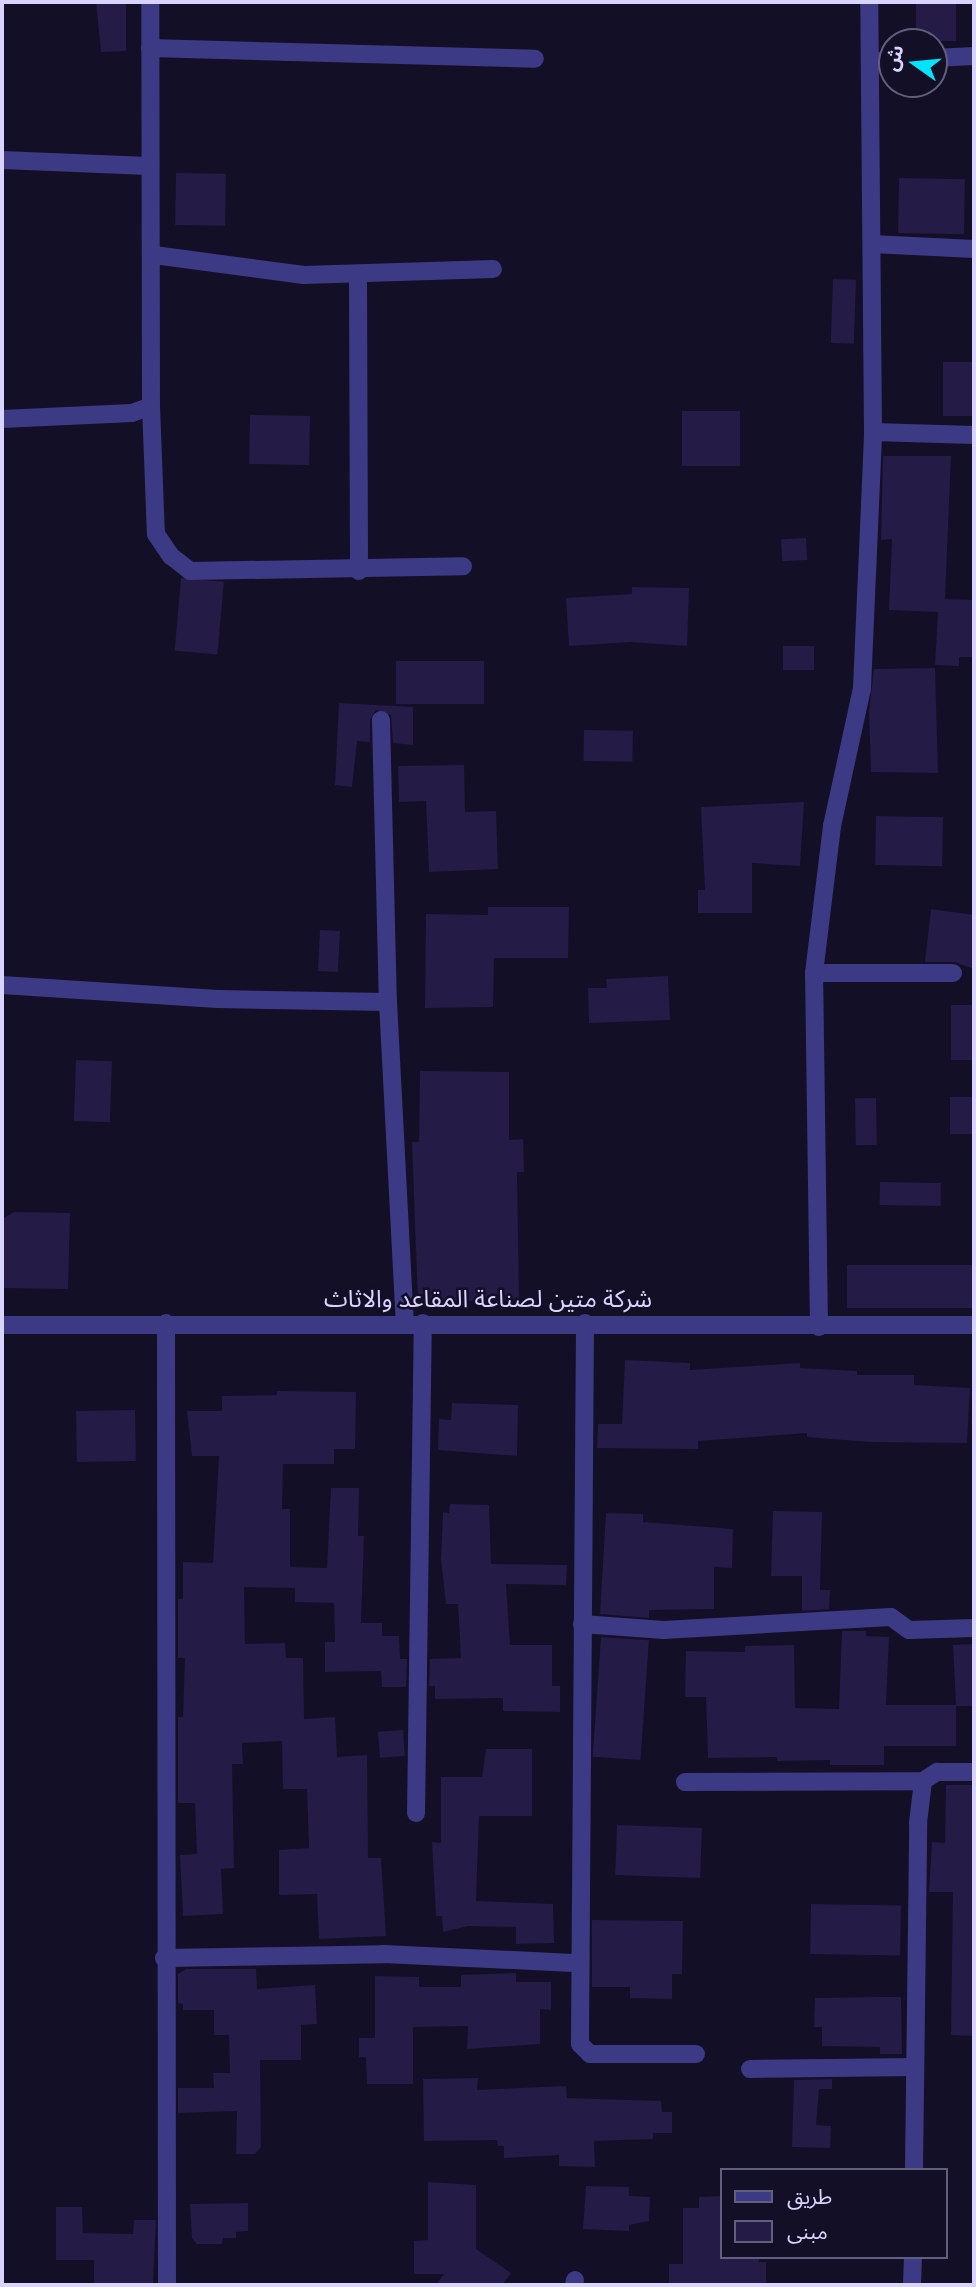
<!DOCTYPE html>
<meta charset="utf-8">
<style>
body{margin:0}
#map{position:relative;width:976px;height:2287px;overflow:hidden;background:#130f26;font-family:Montserrat,"Noto Sans Arabic",sans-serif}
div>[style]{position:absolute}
.building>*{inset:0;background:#241b47;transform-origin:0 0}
.minor>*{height:18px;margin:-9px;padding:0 9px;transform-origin:9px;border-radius:9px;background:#3d3a85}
span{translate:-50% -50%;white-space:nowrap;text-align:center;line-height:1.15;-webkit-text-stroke:5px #130f26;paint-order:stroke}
.street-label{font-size:24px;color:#d9d4ff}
.frame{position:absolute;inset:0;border:4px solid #d9d4ff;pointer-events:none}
.legend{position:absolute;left:720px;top:2168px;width:228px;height:91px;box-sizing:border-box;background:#130f26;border:2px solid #625e7d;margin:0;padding:9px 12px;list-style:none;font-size:21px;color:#d9d4ff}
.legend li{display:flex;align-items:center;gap:14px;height:35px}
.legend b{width:35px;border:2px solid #625e7d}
.north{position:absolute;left:878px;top:28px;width:70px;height:70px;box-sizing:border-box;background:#130f26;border:2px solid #625e7d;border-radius:50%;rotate:285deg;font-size:19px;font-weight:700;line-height:28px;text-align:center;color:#d9d4ff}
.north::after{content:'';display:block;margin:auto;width:24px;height:32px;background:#00e5ff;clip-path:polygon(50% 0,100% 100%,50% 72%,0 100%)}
</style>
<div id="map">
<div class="building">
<i style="clip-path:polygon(96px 2px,126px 2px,126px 51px,101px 52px)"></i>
<i style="left:916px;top:2px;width:40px;height:39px"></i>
<i style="left:176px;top:173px;width:50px;height:52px;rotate:1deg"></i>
<i style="left:899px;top:178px;width:66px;height:55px;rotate:1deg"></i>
<i style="left:833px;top:279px;width:23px;height:64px;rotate:2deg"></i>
<i style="left:943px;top:362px;width:31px;height:54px"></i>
<i style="left:682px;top:411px;width:58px;height:55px"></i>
<i style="left:250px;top:415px;width:60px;height:49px;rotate:1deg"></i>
<i style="clip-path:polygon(883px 456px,951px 456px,945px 599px,974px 600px,974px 657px,959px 657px,959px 666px,935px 665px,938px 612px,889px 610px,892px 539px,881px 540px)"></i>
<i style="left:806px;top:538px;width:22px;height:25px;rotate:87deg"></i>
<i style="left:181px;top:578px;width:43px;height:73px;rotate:5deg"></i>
<i style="clip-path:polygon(632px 587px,689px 588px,687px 646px,630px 642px,569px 646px,566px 598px,632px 594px)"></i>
<i style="left:783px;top:646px;width:31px;height:24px"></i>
<i style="left:484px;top:661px;width:43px;height:88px;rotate:90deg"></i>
<i style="clip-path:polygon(935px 668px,938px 773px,871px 772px,869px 711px,874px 669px)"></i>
<i style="clip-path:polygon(339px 703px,413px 707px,413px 745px,393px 743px,391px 715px,376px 710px,370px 720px,370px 742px,357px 741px,352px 787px,335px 785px)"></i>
<i style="left:584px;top:730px;width:49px;height:31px;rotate:1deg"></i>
<i style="clip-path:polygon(464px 765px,465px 812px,496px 811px,498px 869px,429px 872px,426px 801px,399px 802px,398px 766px)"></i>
<i style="clip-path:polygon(804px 802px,800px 866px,752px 863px,752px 913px,698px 913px,698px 890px,705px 890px,701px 807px)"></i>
<i style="left:876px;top:816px;width:67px;height:49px;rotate:1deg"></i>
<i style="clip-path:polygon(488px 907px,569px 907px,568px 958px,494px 958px,493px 1007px,425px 1008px,426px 914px,488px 915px)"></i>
<i style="clip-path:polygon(931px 909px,974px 915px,974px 969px,954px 962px,925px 962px)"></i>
<i style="left:320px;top:930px;width:20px;height:41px;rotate:3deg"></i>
<i style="clip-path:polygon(668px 976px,670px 1020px,589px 1023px,588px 988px,607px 988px,606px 979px)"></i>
<i style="left:951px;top:1005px;width:23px;height:55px"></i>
<i style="left:76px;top:1060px;width:36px;height:61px;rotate:2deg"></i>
<i style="clip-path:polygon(420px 1071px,509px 1072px,509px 1140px,523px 1139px,524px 1172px,517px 1172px,519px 1300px,418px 1302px,412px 1142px,419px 1142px)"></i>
<i style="left:974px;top:1097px;width:37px;height:24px;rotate:90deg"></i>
<i style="left:876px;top:1098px;width:47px;height:21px;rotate:89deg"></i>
<i style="left:880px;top:1182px;width:61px;height:23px;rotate:1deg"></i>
<i style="clip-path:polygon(14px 1212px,70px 1213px,68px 1289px,2px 1288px,2px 1219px)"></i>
<i style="left:974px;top:1265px;width:43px;height:127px;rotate:90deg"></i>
<i style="clip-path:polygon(625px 1360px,690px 1363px,690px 1370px,800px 1363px,800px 1368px,857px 1371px,857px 1375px,914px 1375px,914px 1385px,970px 1388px,967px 1443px,869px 1442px,807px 1437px,807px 1433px,698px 1441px,698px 1449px,597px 1448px,598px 1424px,622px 1424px)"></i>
<i style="clip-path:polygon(277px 1391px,356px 1392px,355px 1449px,334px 1449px,334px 1464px,283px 1464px,282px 1509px,290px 1509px,290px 1567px,327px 1568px,331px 1488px,359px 1488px,358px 1536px,364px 1536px,361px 1623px,382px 1623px,382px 1636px,399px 1636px,400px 1659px,407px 1659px,406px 1687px,382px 1687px,381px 1671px,325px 1672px,325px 1642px,335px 1642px,334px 1603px,295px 1602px,295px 1588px,244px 1587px,245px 1644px,285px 1643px,286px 1658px,303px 1658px,304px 1719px,335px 1717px,337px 1757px,367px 1755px,368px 1858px,381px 1858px,386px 1936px,319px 1939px,317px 1894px,279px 1895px,279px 1850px,309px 1848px,307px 1789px,283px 1789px,282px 1741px,242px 1743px,243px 1764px,232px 1764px,234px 1868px,221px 1869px,223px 1914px,183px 1916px,180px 1855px,197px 1854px,195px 1803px,178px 1803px,178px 1717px,183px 1717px,185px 1658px,178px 1658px,178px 1599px,183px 1599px,183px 1562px,213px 1563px,219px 1456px,192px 1456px,187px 1411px,222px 1411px,222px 1396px,277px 1395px)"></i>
<i style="clip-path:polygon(452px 1403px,518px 1405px,517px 1456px,438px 1450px,439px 1419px,451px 1420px)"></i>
<i style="left:135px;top:1410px;width:51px;height:59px;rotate:89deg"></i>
<i style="clip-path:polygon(450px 1504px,489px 1505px,491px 1564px,567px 1565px,566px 1585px,506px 1584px,510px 1645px,552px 1645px,552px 1686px,560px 1686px,560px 1712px,503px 1711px,503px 1698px,435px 1699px,435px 1686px,429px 1686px,430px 1659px,461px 1658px,458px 1604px,446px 1604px,441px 1559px,443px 1512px,449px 1513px)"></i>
<i style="clip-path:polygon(773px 1511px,822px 1512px,820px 1590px,830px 1590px,829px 1609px,802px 1611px,802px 1576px,771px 1576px)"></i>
<i style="clip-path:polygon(606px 1513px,643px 1514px,643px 1522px,733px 1529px,732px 1568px,714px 1567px,714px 1609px,649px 1610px,649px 1618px,600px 1614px)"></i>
<i style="clip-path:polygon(842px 1631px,866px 1631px,866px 1636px,889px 1637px,886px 1705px,956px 1705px,953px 1645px,973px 1644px,974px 1706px,956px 1706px,956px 1746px,884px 1746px,884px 1765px,830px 1765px,830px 1760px,777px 1761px,777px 1757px,708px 1758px,706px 1697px,685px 1697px,686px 1651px,745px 1652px,745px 1646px,794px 1645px,795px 1708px,839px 1709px)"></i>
<i style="left:601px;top:1637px;width:48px;height:120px;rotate:4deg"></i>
<i style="left:403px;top:1730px;width:26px;height:25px;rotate:86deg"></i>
<i style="clip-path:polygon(486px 1749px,532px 1749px,532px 1816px,479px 1816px,476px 1901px,553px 1904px,554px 1943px,516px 1944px,516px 1927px,468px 1926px,443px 1932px,442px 1916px,436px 1916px,432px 1842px,441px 1843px,441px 1777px,482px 1777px)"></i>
<i style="clip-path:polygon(946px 1785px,974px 1785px,974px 2036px,951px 2035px,953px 1892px,929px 1892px,932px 1842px,945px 1843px)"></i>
<i style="left:617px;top:1825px;width:85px;height:50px;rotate:2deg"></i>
<i style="left:811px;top:1904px;width:90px;height:50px;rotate:1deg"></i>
<i style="clip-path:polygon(592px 1920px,683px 1921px,682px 1974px,672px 1974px,672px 1999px,630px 1998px,630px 1987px,592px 1987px)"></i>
<i style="clip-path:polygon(186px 1969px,256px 1969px,257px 1989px,315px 1985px,317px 2024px,301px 2025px,301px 2060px,260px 2060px,261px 2147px,255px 2154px,236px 2154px,237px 2111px,178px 2113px,178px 2088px,214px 2088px,213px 2073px,230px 2073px,229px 2035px,214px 2035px,214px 2010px,183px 2010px,183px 2004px,178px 2003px,178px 1974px)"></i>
<i style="clip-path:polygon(516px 1973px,516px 1982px,551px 1982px,551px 2010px,540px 2009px,540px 2044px,467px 2049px,468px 2026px,413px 2027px,413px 2084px,367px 2084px,366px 2057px,359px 2057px,359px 2038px,375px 2038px,375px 1976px,419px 1977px,419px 1987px,461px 1987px,461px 1975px)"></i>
<i style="clip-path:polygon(879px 1997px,901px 1997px,902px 2054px,880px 2054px,880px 2047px,822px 2046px,822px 2027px,814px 2027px,815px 1998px)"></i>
<i style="clip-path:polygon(478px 2078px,477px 2090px,566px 2086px,567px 2098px,661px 2101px,662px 2112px,672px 2112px,672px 2133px,653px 2133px,653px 2139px,594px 2141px,595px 2167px,559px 2166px,559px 2155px,504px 2158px,504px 2146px,498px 2146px,497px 2140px,424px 2141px,423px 2079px)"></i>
<i style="clip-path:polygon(832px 2079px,832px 2089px,819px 2089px,816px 2125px,831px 2126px,830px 2148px,792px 2147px,794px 2080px)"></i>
<i style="clip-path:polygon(428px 2182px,476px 2185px,476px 2249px,511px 2273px,502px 2285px,436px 2285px,444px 2274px,414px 2274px,414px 2241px,428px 2240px)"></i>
<i style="clip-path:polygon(586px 2186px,629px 2187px,629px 2196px,650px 2197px,649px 2221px,629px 2225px,629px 2231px,583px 2229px)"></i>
<i style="clip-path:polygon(722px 2196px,722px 2257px,759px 2257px,759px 2262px,766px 2262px,766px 2285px,669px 2285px,669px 2264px,683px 2264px,683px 2208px,699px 2208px,699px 2197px)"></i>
<i style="clip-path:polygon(248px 2203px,248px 2231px,236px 2232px,236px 2238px,223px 2238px,222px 2244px,197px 2244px,192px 2238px,190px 2204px)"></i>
<i style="clip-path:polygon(56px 2207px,82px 2207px,83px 2233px,133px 2234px,134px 2220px,156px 2220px,153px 2285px,94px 2285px,94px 2260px,56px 2260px)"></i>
</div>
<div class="minor">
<i style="left:150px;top:48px;width:385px;rotate:1.6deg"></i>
<i style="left:934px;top:58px;width:40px;rotate:-2.9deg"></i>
<i style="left:870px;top:62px;width:22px;rotate:-5deg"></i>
<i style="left:2px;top:160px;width:146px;rotate:2.4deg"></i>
<i style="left:872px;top:244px;width:102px;rotate:2.8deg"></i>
<i style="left:154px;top:255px;width:151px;rotate:7.6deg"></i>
<i style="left:304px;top:275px;width:189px;rotate:-1.8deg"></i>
<i style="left:358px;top:277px;width:294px;rotate:89.8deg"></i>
<i style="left:151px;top:406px;width:128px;rotate:87.8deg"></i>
<i style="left:156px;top:534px;width:27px;rotate:56deg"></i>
<i style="left:171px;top:556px;width:24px;rotate:38deg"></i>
<i style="left:190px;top:571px;width:273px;rotate:-1deg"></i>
<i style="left:2px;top:419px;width:130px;rotate:-2.6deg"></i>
<i style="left:132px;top:413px;width:20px;rotate:-20deg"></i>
<i style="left:151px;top:406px;width:404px;rotate:-90.1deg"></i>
<i style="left:873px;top:432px;width:101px;rotate:1.7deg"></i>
<i style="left:381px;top:720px;width:282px;rotate:88.6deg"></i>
<i style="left:388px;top:1002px;width:320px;rotate:87deg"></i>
<i style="left:814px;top:973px;width:139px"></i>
<i style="left:2px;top:985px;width:216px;rotate:3.7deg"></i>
<i style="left:218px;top:999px;width:170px;rotate:1deg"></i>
<i style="left:166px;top:1323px;width:962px;rotate:89.94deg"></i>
<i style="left:585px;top:1323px;width:721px;rotate:90.4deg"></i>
<i style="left:580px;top:2044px;width:14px;rotate:45deg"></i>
<i style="left:590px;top:2054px;width:106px"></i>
<i style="left:2px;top:1325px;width:972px"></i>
<i style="left:819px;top:1327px;width:354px;rotate:-90.8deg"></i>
<i style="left:814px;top:973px;width:148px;rotate:-83deg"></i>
<i style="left:832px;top:826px;width:141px;rotate:-77.7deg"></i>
<i style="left:862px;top:688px;width:256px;rotate:-87.5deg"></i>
<i style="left:873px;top:432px;width:430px;rotate:-90.5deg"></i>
<i style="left:582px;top:1624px;width:82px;rotate:4.2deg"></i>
<i style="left:664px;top:1630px;width:227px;rotate:-3.3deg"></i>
<i style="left:891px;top:1617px;width:22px;rotate:36deg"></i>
<i style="left:909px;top:1630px;width:65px;rotate:-1.8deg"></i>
<i style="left:685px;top:1782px;width:238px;rotate:-0.2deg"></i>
<i style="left:416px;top:1813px;width:490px;rotate:-89.2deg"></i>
<i style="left:164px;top:1958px;width:220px;rotate:-1deg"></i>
<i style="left:384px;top:1954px;width:194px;rotate:2.7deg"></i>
<i style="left:750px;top:2069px;width:165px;rotate:-0.7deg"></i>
<i style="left:914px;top:2170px;width:347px;rotate:-89.3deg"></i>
<i style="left:918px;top:1823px;width:42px;rotate:-83.2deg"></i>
<i style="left:923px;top:1781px;width:17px;rotate:-33deg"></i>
<i style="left:937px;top:1772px;width:37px"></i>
<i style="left:574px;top:2285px;width:5px;rotate:-79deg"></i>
<i style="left:912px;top:2285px;width:28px;rotate:-88deg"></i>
</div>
<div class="street-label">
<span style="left:488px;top:1299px">شركة متين لصناعة المقاعد والاثاث</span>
</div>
<div class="frame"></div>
<ul class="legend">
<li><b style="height:9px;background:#3d3a85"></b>طريق</li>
<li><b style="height:19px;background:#241b47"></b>مبنى</li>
</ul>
<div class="north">ش</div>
</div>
